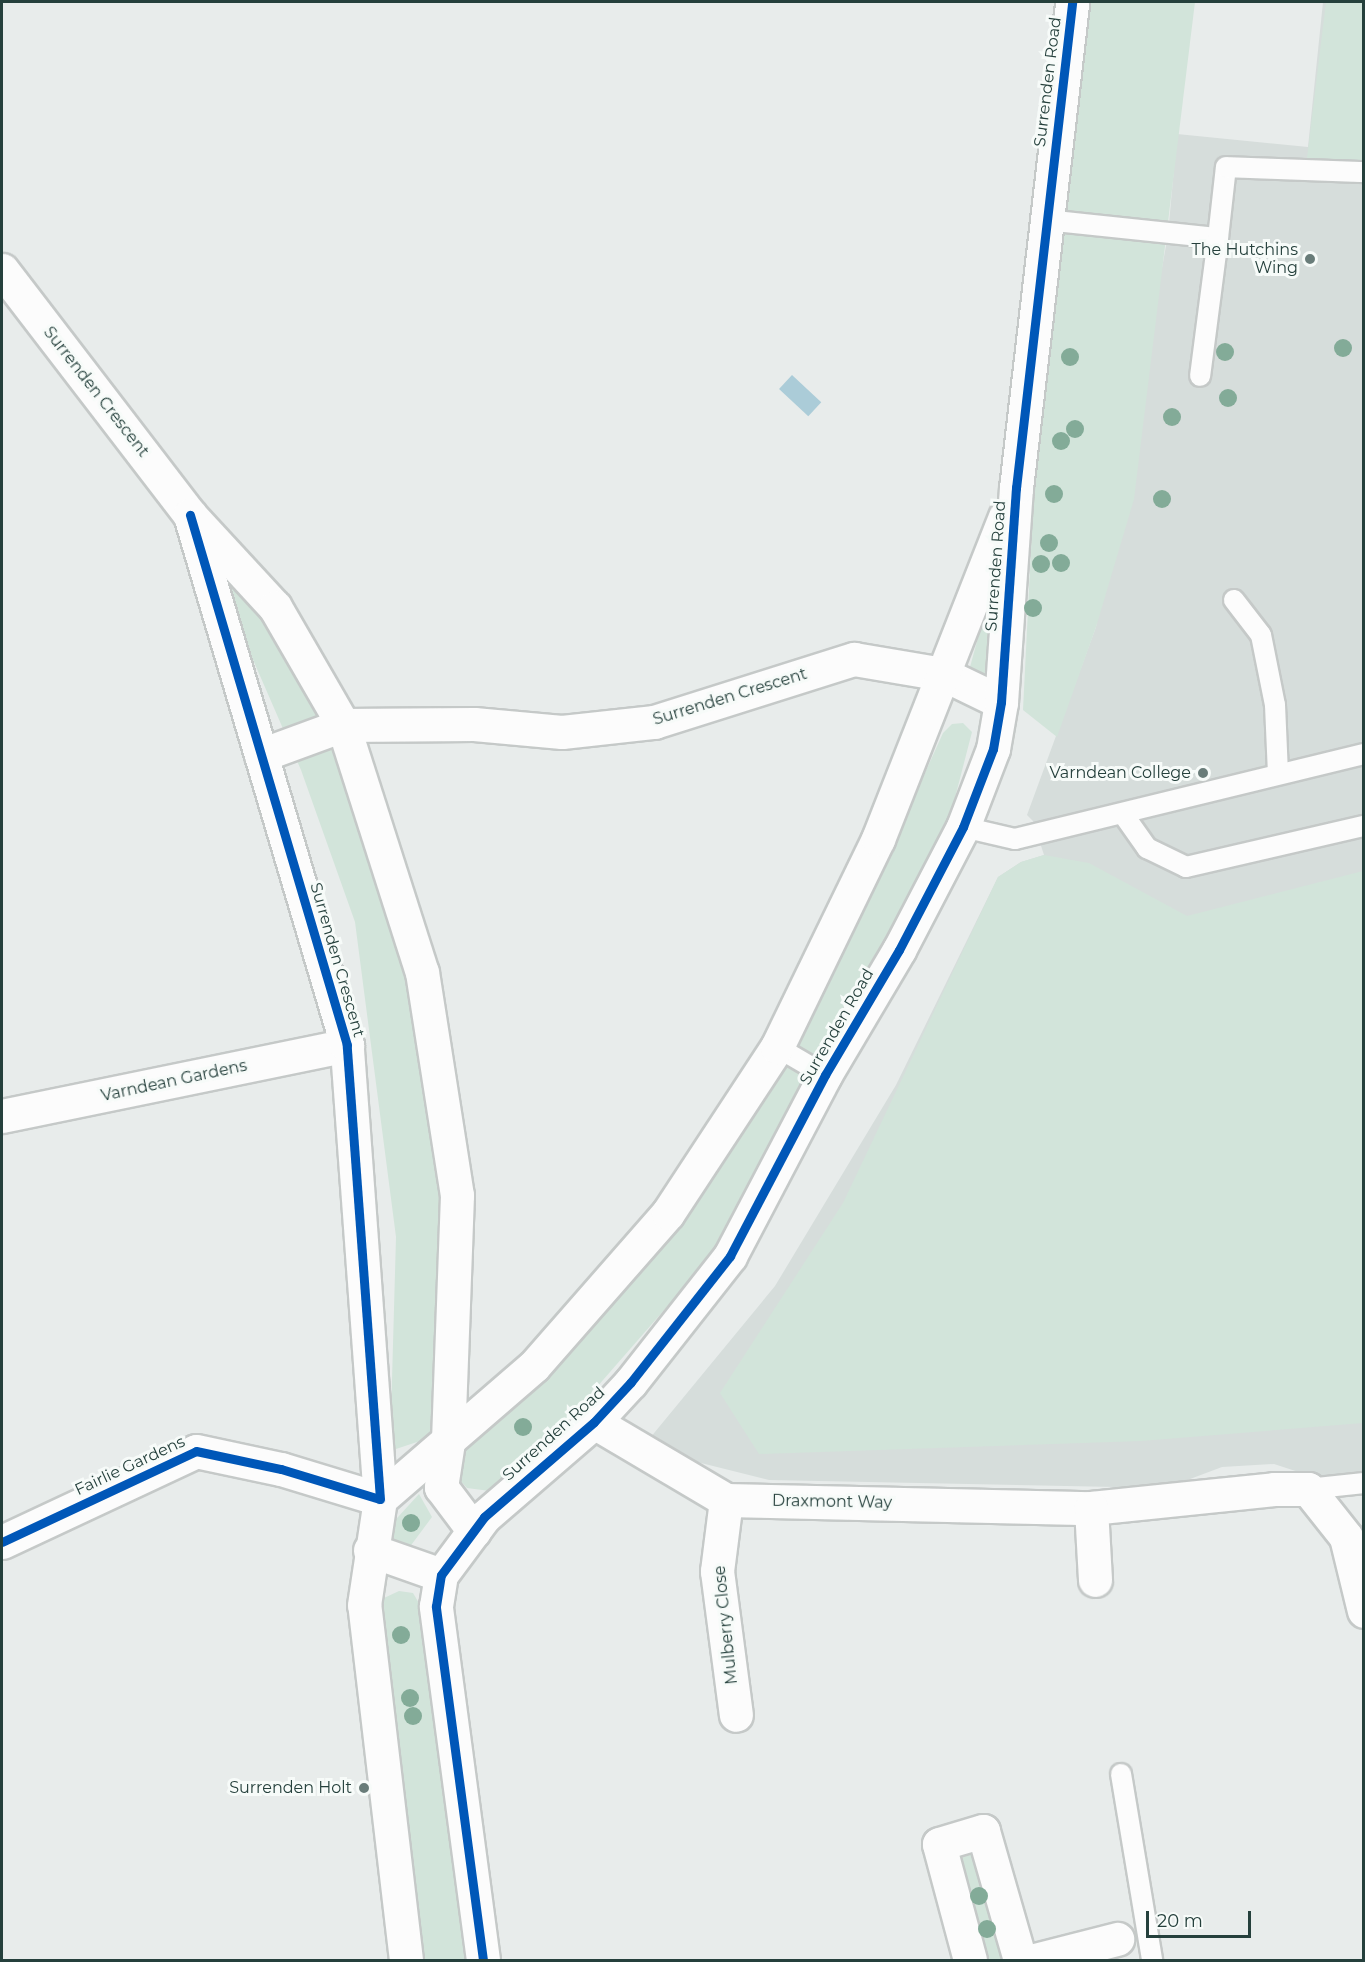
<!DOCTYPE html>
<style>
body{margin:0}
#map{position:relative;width:1365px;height:1962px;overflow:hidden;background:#e8eceb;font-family:Montserrat,sans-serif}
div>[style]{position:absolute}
.built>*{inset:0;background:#d6dddb}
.green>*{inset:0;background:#d2e4da}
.water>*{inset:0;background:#abccd8;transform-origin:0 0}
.roads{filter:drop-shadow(2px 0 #c5c9c8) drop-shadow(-2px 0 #c5c9c8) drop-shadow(0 2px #c5c9c8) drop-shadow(0 -2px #c5c9c8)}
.service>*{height:20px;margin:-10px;padding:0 10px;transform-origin:10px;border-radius:10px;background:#fcfcfc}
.minor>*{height:33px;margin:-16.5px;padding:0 16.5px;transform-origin:16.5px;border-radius:16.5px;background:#fcfcfc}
.tertiary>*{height:33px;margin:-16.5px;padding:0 16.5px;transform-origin:16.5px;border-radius:16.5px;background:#fcfcfc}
.cycleway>*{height:9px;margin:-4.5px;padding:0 4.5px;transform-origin:4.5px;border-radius:4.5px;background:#0057b8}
.trees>*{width:18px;height:18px;margin:-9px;border-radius:50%;background:#83ab98}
.dots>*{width:16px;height:16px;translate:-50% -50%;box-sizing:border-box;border:3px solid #f7fbf9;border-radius:50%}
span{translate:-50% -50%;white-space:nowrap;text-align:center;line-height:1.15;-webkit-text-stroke:6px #f7fbf9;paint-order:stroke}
.street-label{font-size:16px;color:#25403c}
.poi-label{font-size:16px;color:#25403c}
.right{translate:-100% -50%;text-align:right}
.frame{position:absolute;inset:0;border:3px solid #25403c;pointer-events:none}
.scale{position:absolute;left:1146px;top:1911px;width:105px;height:27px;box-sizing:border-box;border:3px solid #25403c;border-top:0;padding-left:8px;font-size:18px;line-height:21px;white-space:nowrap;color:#25403c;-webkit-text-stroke:4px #f7fbf9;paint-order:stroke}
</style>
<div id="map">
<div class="built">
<i style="clip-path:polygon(1323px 2px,1363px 2px,1363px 1493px,1274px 1464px,1222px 1467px,1166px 1488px,769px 1480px,685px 1459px,650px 1438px,775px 1286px,896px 1085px,998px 877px,1021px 862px,1044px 855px,1033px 821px,1027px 815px,1096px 627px,1168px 235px,1177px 134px,1308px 147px)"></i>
</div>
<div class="green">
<i style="clip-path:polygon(1090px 2px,1195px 2px,1134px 499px,1096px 627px,1057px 737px,1023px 710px,1034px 489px)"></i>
<i style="clip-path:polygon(1326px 2px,1363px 2px,1363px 160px,1307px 158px)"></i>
<i style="clip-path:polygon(190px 515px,275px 607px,341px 730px,419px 973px,439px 1197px,435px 1436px,390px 1451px,396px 1237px,355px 922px,301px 770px)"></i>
<i style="clip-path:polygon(987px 605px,993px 606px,990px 674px,981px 679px,971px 675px,970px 667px)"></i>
<i style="clip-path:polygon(963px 723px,972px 732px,942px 848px,713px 1254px,569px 1419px,490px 1491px,467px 1488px,457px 1477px,456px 1456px,563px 1361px,676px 1228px,878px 877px,943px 733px,952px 724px)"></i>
<i style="clip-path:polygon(1044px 855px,1089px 863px,1187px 916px,1363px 871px,1363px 1423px,1141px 1441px,759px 1454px,720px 1393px,843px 1203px,998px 877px,1021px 862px)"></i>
<i style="clip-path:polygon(419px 1494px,432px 1517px,409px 1548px,377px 1540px)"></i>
<i style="clip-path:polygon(399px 1591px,413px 1593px,423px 1610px,471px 1960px,424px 1960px,379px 1619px,384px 1598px)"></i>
<i style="clip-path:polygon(983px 1831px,1020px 1960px,970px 1960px,939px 1844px)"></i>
</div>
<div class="water">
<i style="left:792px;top:375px;width:40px;height:19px;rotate:43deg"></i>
</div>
<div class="roads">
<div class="service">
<i style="left:1046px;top:220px;width:173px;rotate:6deg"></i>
<i style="left:1218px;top:238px;width:139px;rotate:97.4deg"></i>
<i style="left:1218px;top:238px;width:71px;rotate:-83.6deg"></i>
<i style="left:1226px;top:167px;width:138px;rotate:2.1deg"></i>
<i style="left:1234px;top:600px;width:44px;rotate:52.4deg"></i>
<i style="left:1261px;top:635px;width:71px;rotate:78.7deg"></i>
<i style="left:1275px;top:705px;width:68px;rotate:87.5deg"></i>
<i style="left:1123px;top:814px;width:42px;rotate:54.8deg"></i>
<i style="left:1147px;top:848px;width:43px;rotate:26deg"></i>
<i style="left:1186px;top:867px;width:183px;rotate:-13deg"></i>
<i style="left:963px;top:827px;width:53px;rotate:13deg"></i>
<i style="left:1015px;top:839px;width:359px;rotate:-13.7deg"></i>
<i style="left:777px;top:1047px;width:56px;rotate:30.3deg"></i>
<i style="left:1308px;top:1489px;width:56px;rotate:-6.1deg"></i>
<i style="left:1121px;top:1774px;width:189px;rotate:80.5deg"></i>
</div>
<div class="minor">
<i style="left:2px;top:270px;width:309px;rotate:52.5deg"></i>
<i style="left:190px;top:515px;width:125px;rotate:47.3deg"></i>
<i style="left:275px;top:607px;width:136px;rotate:60deg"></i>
<i style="left:343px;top:725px;width:259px;rotate:72.3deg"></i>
<i style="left:422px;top:972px;width:226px;rotate:81.1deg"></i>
<i style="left:457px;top:1195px;width:247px;rotate:92.1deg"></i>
<i style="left:261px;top:755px;width:87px;rotate:-20.1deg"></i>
<i style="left:343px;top:725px;width:131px;rotate:-0.4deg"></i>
<i style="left:474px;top:724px;width:88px;rotate:5.2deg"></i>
<i style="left:562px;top:732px;width:93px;rotate:-6.2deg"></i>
<i style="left:654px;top:722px;width:210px;rotate:-17.5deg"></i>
<i style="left:854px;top:659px;width:90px;rotate:9.6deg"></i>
<i style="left:943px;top:674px;width:64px;rotate:25.8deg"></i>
<i style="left:2px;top:1116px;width:352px;rotate:-11.6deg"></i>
<i style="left:594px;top:1422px;width:153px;rotate:30.6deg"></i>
<i style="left:726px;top:1500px;width:365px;rotate:1.3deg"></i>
<i style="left:1091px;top:1508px;width:184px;rotate:-5.9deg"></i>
<i style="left:1274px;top:1489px;width:34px"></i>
<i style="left:1308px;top:1489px;width:61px;rotate:51.6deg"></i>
<i style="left:1346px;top:1537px;width:76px;rotate:76.3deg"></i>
<i style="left:726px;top:1500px;width:72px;rotate:97.2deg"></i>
<i style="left:717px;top:1571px;width:145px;rotate:82.5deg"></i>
<i style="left:1091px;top:1508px;width:72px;rotate:86.8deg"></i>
<i style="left:2px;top:1542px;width:214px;rotate:-25.1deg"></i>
<i style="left:196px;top:1451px;width:87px;rotate:12deg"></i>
<i style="left:281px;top:1469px;width:103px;rotate:16.9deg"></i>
<i style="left:380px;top:1499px;width:455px;rotate:-94.2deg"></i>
<i style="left:347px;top:1045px;width:553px;rotate:-106.5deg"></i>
<i style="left:970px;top:1960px;width:120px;rotate:-105deg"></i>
<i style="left:939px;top:1844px;width:46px;rotate:-16.5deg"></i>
<i style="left:983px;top:1831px;width:134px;rotate:74deg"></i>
<i style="left:1035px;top:1960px;width:85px;rotate:-14.4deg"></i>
</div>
<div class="tertiary">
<i style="left:448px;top:1442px;width:46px;rotate:98.8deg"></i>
<i style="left:441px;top:1487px;width:55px;rotate:53.1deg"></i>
<i style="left:370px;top:1550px;width:75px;rotate:19.4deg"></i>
<i style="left:406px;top:1960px;width:357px;rotate:-96.7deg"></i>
<i style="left:364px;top:1605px;width:107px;rotate:-81.4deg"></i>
<i style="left:380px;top:1499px;width:203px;rotate:-40.8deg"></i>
<i style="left:534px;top:1366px;width:203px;rotate:-48.8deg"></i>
<i style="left:668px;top:1213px;width:199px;rotate:-56.7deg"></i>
<i style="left:777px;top:1047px;width:231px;rotate:-64.1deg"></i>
<i style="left:878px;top:839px;width:346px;rotate:-68.5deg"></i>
<i style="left:483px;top:1960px;width:357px;rotate:-97.6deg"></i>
<i style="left:436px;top:1606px;width:31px;rotate:-81deg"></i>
<i style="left:441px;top:1575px;width:72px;rotate:-53.4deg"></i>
<i style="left:484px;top:1517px;width:145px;rotate:-40.8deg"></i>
<i style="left:594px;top:1422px;width:54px;rotate:-47.2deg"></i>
<i style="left:631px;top:1382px;width:160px;rotate:-51.8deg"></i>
<i style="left:730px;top:1256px;width:204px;rotate:-62.3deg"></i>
<i style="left:825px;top:1075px;width:145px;rotate:-59.4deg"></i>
<i style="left:899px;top:950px;width:139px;rotate:-62.5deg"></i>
<i style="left:963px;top:827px;width:84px;rotate:-69deg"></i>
<i style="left:993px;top:749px;width:48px;rotate:-80.3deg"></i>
<i style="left:1001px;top:702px;width:215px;rotate:-86deg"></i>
<i style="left:1016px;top:488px;width:489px;rotate:-83.4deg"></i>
</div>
</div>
<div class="cycleway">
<i style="left:2px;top:1542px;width:214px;rotate:-25.1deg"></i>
<i style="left:196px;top:1451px;width:87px;rotate:12deg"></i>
<i style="left:281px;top:1469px;width:103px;rotate:16.9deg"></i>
<i style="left:380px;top:1499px;width:455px;rotate:-94.2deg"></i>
<i style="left:347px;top:1045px;width:553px;rotate:-106.5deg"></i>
<i style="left:483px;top:1960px;width:357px;rotate:-97.6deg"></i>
<i style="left:436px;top:1606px;width:31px;rotate:-81deg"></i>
<i style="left:441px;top:1575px;width:72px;rotate:-53.4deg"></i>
<i style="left:484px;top:1517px;width:145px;rotate:-40.8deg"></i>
<i style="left:594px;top:1422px;width:54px;rotate:-47.2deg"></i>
<i style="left:631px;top:1382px;width:160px;rotate:-51.8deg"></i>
<i style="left:730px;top:1256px;width:204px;rotate:-62.3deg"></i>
<i style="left:825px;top:1075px;width:145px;rotate:-59.4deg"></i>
<i style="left:899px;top:950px;width:139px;rotate:-62.5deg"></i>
<i style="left:963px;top:827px;width:84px;rotate:-69deg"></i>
<i style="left:993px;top:749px;width:48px;rotate:-80.3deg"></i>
<i style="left:1001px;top:702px;width:215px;rotate:-86deg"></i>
<i style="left:1016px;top:488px;width:489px;rotate:-83.4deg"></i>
</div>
<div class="trees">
<i style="left:1343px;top:348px"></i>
<i style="left:1225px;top:352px"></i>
<i style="left:1070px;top:357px"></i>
<i style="left:1228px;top:398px"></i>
<i style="left:1172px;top:417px"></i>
<i style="left:1075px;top:429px"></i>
<i style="left:1061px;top:441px"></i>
<i style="left:1054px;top:494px"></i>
<i style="left:1162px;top:499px"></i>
<i style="left:1049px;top:543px"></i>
<i style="left:1061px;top:563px"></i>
<i style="left:1041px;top:564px"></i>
<i style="left:1033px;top:608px"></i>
<i style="left:523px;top:1427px"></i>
<i style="left:411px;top:1523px"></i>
<i style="left:401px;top:1635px"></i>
<i style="left:410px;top:1698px"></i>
<i style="left:413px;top:1716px"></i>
<i style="left:979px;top:1896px"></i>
<i style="left:987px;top:1929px"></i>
</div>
<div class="dots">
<i style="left:1310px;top:259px;background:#697c79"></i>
<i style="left:1203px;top:773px;background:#697c79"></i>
<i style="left:364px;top:1788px;background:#697c79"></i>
</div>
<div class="street-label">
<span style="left:1048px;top:82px;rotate:-83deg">Surrenden Road</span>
<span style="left:96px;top:392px;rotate:52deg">Surrenden Crescent</span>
<span style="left:996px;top:566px;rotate:-86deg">Surrenden Road</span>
<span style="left:730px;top:697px;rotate:-17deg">Surrenden Crescent</span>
<span style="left:337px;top:960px;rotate:74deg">Surrenden Crescent</span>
<span style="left:837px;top:1027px;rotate:-60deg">Surrenden Road</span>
<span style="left:174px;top:1081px;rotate:-12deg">Varndean Gardens</span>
<span style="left:554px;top:1434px;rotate:-42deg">Surrenden Road</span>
<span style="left:130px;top:1466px;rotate:-25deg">Fairlie Gardens</span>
<span style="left:832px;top:1502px;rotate:1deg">Draxmont Way</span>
<span style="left:726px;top:1625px;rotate:-96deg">Mulberry Close</span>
</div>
<div class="poi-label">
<span class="right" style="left:1298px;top:259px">The Hutchins<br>Wing</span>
<span class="right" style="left:1191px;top:773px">Varndean College</span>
<span class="right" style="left:352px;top:1788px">Surrenden Holt</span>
</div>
<div class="frame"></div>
<div class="scale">20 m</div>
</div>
